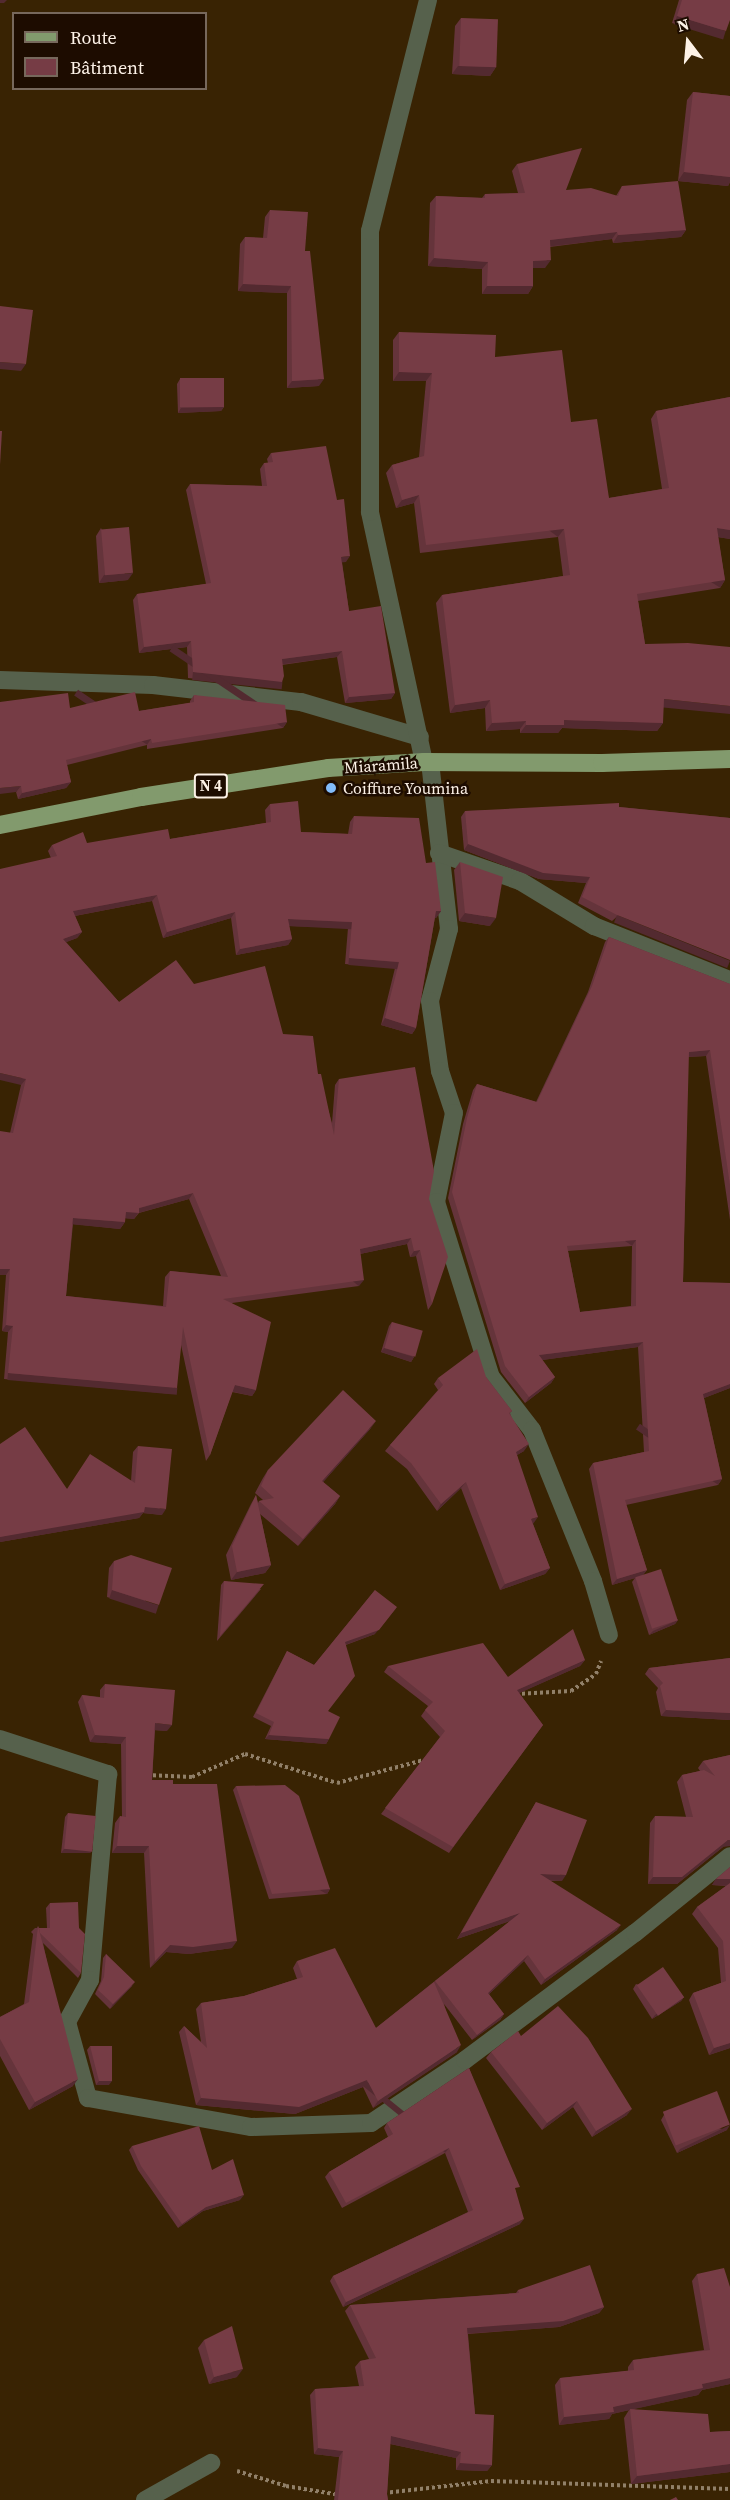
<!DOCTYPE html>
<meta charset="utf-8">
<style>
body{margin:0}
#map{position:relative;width:730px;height:2500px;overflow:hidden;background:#392303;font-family:"Source Serif 4",serif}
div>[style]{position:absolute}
.path>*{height:4px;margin-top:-2px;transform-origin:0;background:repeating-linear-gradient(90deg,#918069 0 3px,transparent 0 6px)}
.minor>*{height:18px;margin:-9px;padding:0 9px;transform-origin:9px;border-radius:9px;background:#56614c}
.major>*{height:18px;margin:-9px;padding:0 9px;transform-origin:9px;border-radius:9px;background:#829a6d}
.wall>*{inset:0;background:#65343b}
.shaded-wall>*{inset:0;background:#532a30;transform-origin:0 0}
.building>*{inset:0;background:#763c45;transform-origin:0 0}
.dots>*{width:16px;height:16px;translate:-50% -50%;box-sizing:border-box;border:3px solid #1d0c00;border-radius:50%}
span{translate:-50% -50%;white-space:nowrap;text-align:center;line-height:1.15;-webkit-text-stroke:5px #1d0c00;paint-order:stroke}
.shield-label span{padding:2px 4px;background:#1d0c00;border:2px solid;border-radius:4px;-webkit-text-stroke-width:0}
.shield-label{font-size:15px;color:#fdf2e7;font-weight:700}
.street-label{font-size:16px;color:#fdf2e7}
.poi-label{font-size:16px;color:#fdf2e7}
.left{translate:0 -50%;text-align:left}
.legend{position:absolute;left:12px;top:12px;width:195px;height:78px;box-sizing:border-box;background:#1d0c00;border:2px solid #77685c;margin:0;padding:8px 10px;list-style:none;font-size:18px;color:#fdf2e7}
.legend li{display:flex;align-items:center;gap:12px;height:30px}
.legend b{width:30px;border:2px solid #77685c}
.north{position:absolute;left:658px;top:12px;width:60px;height:60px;-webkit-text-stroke:4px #1d0c00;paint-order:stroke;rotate:344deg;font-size:16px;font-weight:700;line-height:24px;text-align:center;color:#fdf2e7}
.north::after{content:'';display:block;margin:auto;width:21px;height:27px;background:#fdf2e7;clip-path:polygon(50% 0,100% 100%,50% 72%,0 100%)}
</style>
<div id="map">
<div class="path">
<i style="left:516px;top:1694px;width:55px;rotate:-3.1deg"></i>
<i style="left:571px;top:1691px;width:30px;rotate:-34deg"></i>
<i style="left:596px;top:1674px;width:14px;rotate:-69deg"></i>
<i style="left:147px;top:1775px;width:45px;rotate:2.5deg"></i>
<i style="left:192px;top:1777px;width:58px;rotate:-23.5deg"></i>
<i style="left:245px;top:1754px;width:96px;rotate:17.5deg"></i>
<i style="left:337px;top:1783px;width:90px;rotate:-14.8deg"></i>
<i style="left:237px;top:2471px;width:51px;rotate:17deg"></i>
<i style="left:286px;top:2486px;width:55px;rotate:9.5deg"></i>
<i style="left:384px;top:2493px;width:108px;rotate:-6.4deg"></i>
<i style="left:491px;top:2481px;width:239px;rotate:1.9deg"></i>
</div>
<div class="minor">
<i style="left:0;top:680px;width:153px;rotate:1.9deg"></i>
<i style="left:153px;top:685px;width:149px;rotate:6.6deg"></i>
<i style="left:301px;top:702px;width:124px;rotate:16.4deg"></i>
<i style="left:424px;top:762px;width:256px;rotate:-102.2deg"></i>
<i style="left:370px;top:512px;width:281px;rotate:-90deg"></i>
<i style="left:370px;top:231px;width:238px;rotate:-75.9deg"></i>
<i style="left:430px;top:762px;width:168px;rotate:83.5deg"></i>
<i style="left:449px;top:929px;width:74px;rotate:104.8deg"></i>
<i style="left:430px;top:1001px;width:71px;rotate:81.9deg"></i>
<i style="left:440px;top:1071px;width:44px;rotate:71.6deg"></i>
<i style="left:454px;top:1113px;width:91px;rotate:101.4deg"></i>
<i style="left:436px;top:1202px;width:183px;rotate:72.6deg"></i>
<i style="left:491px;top:1377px;width:67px;rotate:52.3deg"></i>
<i style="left:532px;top:1430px;width:163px;rotate:68deg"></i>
<i style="left:593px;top:1581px;width:56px;rotate:73.5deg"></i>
<i style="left:439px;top:853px;width:86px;rotate:19.1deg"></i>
<i style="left:520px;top:881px;width:87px;rotate:31.3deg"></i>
<i style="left:594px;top:926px;width:146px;rotate:21.7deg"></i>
<i style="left:0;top:1739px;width:114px;rotate:18deg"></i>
<i style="left:108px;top:1774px;width:207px;rotate:95deg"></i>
<i style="left:90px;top:1980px;width:48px;rotate:118.7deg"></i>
<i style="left:67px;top:2022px;width:79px;rotate:74.6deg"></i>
<i style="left:88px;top:2098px;width:166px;rotate:10.1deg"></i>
<i style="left:251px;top:2127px;width:120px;rotate:-1.9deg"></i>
<i style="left:371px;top:2123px;width:113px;rotate:-33.8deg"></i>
<i style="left:465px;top:2060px;width:212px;rotate:-36.8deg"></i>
<i style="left:635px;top:1933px;width:122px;rotate:-39deg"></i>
<i style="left:145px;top:2500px;width:76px;rotate:-29.3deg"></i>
</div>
<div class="major">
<i style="left:0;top:825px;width:144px;rotate:-11.2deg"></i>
<i style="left:141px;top:797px;width:189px;rotate:-8.8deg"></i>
<i style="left:328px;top:768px;width:96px;rotate:-3.6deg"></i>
<i style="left:424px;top:762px;width:178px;rotate:0.3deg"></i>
<i style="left:602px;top:763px;width:128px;rotate:-1.8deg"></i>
</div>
<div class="wall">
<i style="clip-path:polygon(679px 0,730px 0,721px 38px,672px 23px)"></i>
<i style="clip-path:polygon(461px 18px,496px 67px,490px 76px,452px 74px,455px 26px)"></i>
<i style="clip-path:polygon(693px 92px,730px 96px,730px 182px,728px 186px,678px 181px,687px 100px)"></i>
<i style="clip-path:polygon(517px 164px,566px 190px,616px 196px,622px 186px,686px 230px,681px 237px,613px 243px,612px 239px,550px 247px,545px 268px,533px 268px,533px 286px,528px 294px,482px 294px,482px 269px,428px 266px,430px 203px,436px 196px,482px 198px,485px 194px,518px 193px,512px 171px)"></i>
<i style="clip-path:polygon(270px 210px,305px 251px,319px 386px,287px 388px,287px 293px,238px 291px,240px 244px,245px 237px,263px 238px,265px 217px)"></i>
<i style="clip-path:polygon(399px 332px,495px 357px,571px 422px,609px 498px,662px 489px,651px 419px,656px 411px,730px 397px,730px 539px,718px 537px,725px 580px,720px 588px,638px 601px,645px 644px,663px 708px,663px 723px,657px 731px,562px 728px,558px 733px,520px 733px,520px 729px,486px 731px,485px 708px,450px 713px,436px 603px,442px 595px,563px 576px,558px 537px,420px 553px,414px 503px,396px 508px,386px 473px,392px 465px,419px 457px,426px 381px,393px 381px,393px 340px)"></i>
<i style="clip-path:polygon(180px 379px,224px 407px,221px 411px,178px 413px,177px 384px)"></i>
<i style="clip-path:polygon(271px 453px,346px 562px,342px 562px,349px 611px,395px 693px,391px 699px,345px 703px,337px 657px,282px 665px,282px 682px,277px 688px,188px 678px,187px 647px,139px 653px,133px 600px,137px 594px,206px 584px,186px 490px,190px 484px,262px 486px,260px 469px,264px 463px,268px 463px,267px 459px)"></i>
<i style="clip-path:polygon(101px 528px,128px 580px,99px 583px,96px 536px)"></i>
<i style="clip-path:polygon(194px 695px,287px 722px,283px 728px,147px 749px,147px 745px,67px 765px,71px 782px,66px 788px,18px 799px,16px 792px,70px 708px,139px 711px,190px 703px,190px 701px)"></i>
<i style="clip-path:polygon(evenodd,270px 804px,301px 832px,348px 834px,350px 822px,354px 816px,426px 863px,441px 911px,436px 918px,435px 917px,416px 1028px,412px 1034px,381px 1025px,395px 968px,345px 964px,348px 928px,289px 926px,292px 939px,288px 945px,236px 955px,231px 918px,163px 938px,152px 901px,75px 916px,82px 932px,77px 938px,66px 942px,119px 1002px,194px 984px,283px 1034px,318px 1074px,332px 1123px,335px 1085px,339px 1079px,429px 1199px,432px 1304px,428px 1310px,416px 1256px,410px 1257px,407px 1244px,360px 1254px,359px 1286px,232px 1303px,256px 1390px,252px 1396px,232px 1392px,210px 1455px,206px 1461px,181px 1345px,173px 1394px,4px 1379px,8px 1332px,2px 1331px,6px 1275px,10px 1133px,21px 1085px,51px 858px,48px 851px,52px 845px,170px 839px,266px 823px,265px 810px,270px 804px,189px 1199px,221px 1276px,170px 1271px,165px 1277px,163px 1306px,66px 1296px,73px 1224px,120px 1229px,125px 1222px,125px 1218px,134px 1219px,139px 1213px,189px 1199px)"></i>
<i style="clip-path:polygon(619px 807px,730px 818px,612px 921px,578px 903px,586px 883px,539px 879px,464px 850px,461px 817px,465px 811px)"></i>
<i style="clip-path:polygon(460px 862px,490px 926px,459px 921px,454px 870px)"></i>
<i style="clip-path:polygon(evenodd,609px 937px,730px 984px,730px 1220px,706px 1056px,688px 1057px,683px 1282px,730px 1283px,730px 1388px,704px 1398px,722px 1479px,718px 1485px,626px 1505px,647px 1570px,643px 1575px,678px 1620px,675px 1624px,649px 1635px,632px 1582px,635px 1578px,612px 1585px,589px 1469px,593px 1463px,644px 1452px,638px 1347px,542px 1360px,555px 1377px,551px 1383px,525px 1403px,501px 1372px,448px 1198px,463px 1124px,473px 1090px,477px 1084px,536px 1102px,588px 992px,605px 942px,609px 937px,632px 1246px,631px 1306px,580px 1312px,568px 1251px,632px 1246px)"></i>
<i style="clip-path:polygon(392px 1322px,414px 1357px,411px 1362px,381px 1352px,389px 1326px)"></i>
<i style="clip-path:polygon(486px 1377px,512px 1411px,510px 1413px,524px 1451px,517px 1455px,533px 1524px,550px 1568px,545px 1574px,500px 1590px,461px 1488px,437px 1511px,407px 1469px,385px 1451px,390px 1445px,438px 1390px,434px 1384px,438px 1378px)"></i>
<i style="clip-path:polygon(371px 1428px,323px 1482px,340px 1496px,335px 1504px,298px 1546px,260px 1514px,271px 1565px,265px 1573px,231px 1580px,226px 1555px,251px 1504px,256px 1495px,258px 1503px,259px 1501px,263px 1500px,255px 1493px,263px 1478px,268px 1470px)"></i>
<i style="clip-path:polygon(0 1444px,67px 1489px,131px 1481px,133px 1452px,138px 1446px,162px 1515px,143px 1513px,139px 1518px,0 1542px)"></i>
<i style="clip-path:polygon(114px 1561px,154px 1612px,107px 1597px,109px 1568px)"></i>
<i style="clip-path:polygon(224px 1581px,261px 1589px,217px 1641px,221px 1585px)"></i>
<i style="clip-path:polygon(375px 1590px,375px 1634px,346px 1645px,328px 1711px,329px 1739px,326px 1744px,265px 1739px,271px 1726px,253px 1717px,287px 1651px,314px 1665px)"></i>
<i style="clip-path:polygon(730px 1658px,730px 1720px,661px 1716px,656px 1692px,658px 1688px,645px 1674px,649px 1668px)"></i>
<i style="clip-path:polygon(585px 1660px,580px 1666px,519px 1693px,543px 1725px,449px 1853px,381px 1814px,440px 1737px,421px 1716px,428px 1706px,384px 1672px,388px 1666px,508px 1677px)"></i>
<i style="clip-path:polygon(105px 1684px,167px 1731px,155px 1730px,152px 1780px,173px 1784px,232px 1948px,189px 1954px,166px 1952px,150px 1968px,144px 1853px,112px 1853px,115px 1823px,120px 1816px,122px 1817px,121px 1744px,90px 1742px,78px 1702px,82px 1695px,100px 1697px,100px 1690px)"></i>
<i style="clip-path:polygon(730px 1755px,723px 1847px,677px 1884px,648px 1884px,650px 1823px,655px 1816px,686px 1817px,677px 1782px,682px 1775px,700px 1771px,698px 1768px,703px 1761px)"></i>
<i style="clip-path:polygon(236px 1786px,330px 1889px,327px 1894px,269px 1899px,233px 1790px)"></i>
<i style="clip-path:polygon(536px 1802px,562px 1881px,550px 1881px,617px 1930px,541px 1985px,524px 1961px,489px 1994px,504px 2014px,500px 2020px,472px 2040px,444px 2004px,457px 2052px,373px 2108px,363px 2087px,295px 2114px,196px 2105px,179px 2032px,184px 2026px,201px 2042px,196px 2009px,201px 2003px,244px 1996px,297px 1979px,293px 1968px,297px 1961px,376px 2028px,510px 1921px,457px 1939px)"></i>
<i style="clip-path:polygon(68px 1813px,93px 1849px,90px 1853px,61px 1853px,65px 1817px)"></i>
<i style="clip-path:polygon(730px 1867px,730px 2048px,709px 2055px,689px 2000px,693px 1993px,721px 1983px,718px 1948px,692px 1914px,697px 1907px,726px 1886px,712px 1885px,716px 1879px)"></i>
<i style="clip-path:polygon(50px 1903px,81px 1973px,78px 1978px,43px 1943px,73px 2086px,29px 2110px,0 2056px,0 2017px,24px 2004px,33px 1934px,31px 1932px,35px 1928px,37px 1928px,38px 1926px,39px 1928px,47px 1928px,46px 1908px)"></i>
<i style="clip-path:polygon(106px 1954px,132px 1986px,110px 2009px,95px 1994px,101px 1981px,103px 1958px)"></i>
<i style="clip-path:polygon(636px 1984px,684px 1997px,681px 2001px,652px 2019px,633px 1989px)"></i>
<i style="clip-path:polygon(521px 2036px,627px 2115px,592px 2137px,573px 2107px,542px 2130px,486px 2058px,491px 2052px)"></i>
<i style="clip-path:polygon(90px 2046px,109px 2085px,96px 2085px,87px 2050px)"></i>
<i style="clip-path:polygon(469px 2068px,516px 2192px,520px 2224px,343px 2307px,330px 2281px,333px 2276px,468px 2212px,445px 2153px,342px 2208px,325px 2177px,329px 2172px,388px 2137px,384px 2128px,387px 2123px)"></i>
<i style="clip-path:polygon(664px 2115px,727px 2130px,677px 2153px,661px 2120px)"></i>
<i style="clip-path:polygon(132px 2146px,212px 2170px,240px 2200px,203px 2211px,178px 2228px,138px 2170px,129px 2150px)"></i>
<i style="clip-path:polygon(697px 2274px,730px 2287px,730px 2384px,702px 2390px,698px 2395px,633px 2409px,710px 2432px,730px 2431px,730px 2472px,631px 2484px,624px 2418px,629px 2410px,612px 2414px,609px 2419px,559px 2425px,555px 2385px,560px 2378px,628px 2371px,628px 2367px,633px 2360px,704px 2350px,692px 2281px)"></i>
<i style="clip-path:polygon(518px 2290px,604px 2307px,599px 2313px,559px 2327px,468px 2334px,475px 2414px,492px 2465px,487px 2471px,456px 2470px,456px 2458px,390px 2444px,387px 2494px,388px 2500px,334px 2500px,339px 2457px,314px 2454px,310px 2395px,315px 2389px,359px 2386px,355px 2367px,360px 2361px,369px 2359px,345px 2311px,350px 2305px,516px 2293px)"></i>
<i style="clip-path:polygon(204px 2340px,237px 2377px,209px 2384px,198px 2348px)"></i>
</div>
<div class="shaded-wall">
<i style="clip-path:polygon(0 0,7px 0,4px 3px,0 3px)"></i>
<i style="left:677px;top:16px;width:51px;height:9px;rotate:17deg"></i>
<i style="clip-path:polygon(458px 66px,496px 67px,490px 76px,452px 74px)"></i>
<i style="clip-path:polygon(684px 172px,730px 177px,730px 182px,728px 186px,678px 181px)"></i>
<i style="clip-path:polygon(686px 230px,681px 237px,613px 243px,618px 235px)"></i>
<i style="clip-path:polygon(617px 232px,612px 239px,545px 247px,550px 240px)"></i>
<i style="clip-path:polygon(434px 258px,488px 262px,482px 269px,428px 266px)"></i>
<i style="clip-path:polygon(551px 260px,545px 268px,528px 268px,533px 261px)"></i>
<i style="clip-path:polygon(243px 284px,291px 286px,287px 293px,238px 291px)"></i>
<i style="clip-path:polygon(487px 286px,533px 286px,528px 294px,482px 294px)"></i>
<i style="clip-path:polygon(0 362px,26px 364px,21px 371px,0 369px)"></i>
<i style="clip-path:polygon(399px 372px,432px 373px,426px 381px,393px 381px)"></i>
<i style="clip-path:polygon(324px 379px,319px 386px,287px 388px,292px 381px)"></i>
<i style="clip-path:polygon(224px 407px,221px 411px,178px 413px,181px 408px)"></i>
<i style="clip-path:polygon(419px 495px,414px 503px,396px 508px,402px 500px)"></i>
<i style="clip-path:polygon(717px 528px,730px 530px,730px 539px,711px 536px)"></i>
<i style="left:564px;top:529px;width:10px;height:139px;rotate:127deg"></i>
<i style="clip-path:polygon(350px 556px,346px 562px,337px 563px,341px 557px)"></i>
<i style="clip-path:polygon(133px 573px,128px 580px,99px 583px,104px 575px)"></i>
<i style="left:725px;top:580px;width:9px;height:89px;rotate:122deg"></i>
<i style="clip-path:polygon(191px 641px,187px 647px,139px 653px,144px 647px)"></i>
<i style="clip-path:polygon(342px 651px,337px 657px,277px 665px,282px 659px)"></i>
<i style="left:193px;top:672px;width:90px;height:8px;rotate:6deg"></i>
<i style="clip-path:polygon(395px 693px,391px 699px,345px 703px,349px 697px)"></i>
<i style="clip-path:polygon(664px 699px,730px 706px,730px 714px,658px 707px)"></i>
<i style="clip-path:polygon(490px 700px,485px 708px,450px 713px,455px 705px)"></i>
<i style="clip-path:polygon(564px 720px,663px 723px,657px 731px,562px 728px,558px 733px,520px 733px,526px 725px)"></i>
<i style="clip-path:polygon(526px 721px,520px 729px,486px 731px,492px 723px)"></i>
<i style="left:287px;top:722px;width:7px;height:137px;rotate:124deg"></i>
<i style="left:151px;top:739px;width:7px;height:88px;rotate:124deg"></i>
<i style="clip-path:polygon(71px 782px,66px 788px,18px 799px,22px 793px)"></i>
<i style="clip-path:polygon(21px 786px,16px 792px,0 794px,0 788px)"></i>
<i style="clip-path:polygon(468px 844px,590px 877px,586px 883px,539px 879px,464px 850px)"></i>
<i style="clip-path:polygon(157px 895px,152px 901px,69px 917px,73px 911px)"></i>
<i style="clip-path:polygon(436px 911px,441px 911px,436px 918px,431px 917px)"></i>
<i style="clip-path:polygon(235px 912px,231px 918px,163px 938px,167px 932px)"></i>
<i style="clip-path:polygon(465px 913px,496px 918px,490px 926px,459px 921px)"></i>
<i style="left:617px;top:915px;width:122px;height:8px;rotate:22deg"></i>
<i style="left:288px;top:919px;width:64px;height:7px;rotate:3deg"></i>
<i style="clip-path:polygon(82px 932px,77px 938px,59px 945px,63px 939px)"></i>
<i style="clip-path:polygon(292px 939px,288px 945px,236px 955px,240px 949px)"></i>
<i style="left:349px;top:958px;width:50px;height:7px;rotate:5deg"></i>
<i style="clip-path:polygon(385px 1018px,416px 1028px,412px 1034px,381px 1025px)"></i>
<i style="clip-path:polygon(710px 1050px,706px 1056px,684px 1057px,689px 1052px)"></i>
<i style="clip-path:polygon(0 1073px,26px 1079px,21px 1085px,0 1080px)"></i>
<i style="clip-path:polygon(193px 1193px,189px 1199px,138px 1213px,134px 1219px,121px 1218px,126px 1212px)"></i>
<i style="clip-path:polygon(73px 1218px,125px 1222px,120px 1229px,69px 1224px)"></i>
<i style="clip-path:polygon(411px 1238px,407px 1244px,355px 1255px,360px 1249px)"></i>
<i style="left:636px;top:1240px;width:7px;height:69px;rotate:124deg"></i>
<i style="clip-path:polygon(420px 1250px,416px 1256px,410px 1257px,414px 1251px)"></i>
<i style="clip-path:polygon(0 1269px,10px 1269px,6px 1275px,0 1275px)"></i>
<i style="left:364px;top:1280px;width:8px;height:142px;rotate:130deg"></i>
<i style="clip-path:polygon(6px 1325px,13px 1326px,8px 1332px,2px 1331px)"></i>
<i style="clip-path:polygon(643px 1342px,638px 1347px,535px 1361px,539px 1355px)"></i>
<i style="clip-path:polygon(384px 1348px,414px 1357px,411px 1362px,381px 1352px)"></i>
<i style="left:8px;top:1373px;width:170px;height:7px;rotate:5deg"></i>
<i style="clip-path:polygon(555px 1377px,551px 1383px,525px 1403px,529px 1397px)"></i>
<i style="clip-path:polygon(730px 1384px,730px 1388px,699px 1400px,703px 1394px)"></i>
<i style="clip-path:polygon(235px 1385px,256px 1390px,252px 1396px,230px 1391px)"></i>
<i style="clip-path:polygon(376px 1421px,371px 1428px,317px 1489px,322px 1481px)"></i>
<i style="clip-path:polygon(529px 1444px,524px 1451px,512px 1458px,516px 1452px)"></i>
<i style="left:722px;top:1479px;width:7px;height:99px;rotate:124deg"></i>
<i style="clip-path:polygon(466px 1482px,461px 1488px,437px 1511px,441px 1504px)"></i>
<i style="clip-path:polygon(340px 1496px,335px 1504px,298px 1546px,303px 1539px)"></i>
<i style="clip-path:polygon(145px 1507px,166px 1509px,162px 1515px,143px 1513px,139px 1518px,0 1542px,0 1537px)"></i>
<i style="clip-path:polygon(538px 1517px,533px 1524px,527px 1526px,531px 1519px)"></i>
<i style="clip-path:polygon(271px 1565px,265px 1573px,231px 1580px,237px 1572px)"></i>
<i style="clip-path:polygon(550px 1568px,545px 1574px,500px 1590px,505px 1584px)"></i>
<i style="clip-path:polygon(647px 1570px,642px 1576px,612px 1585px,617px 1579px)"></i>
<i style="left:112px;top:1590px;width:49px;height:9px;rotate:18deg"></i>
<i style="clip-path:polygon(397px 1607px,375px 1634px,342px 1646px,345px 1642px)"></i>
<i style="clip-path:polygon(678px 1620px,675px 1624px,649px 1635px,653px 1631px)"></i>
<i style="clip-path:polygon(585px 1660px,580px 1666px,513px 1696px,517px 1690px)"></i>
<i style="clip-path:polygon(666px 1710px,730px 1713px,730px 1720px,661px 1716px)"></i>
<i style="clip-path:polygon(155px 1723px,172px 1725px,167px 1731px,150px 1730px)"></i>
<i style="clip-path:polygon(95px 1735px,126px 1737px,121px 1744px,90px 1742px)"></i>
<i style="clip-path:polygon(269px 1735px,329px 1739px,326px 1744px,265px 1739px)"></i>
<i style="clip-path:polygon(728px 1840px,730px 1840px,730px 1846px,723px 1847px,677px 1884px,648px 1884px,653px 1877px)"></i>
<i style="clip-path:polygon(117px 1846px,149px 1846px,144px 1853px,112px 1853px)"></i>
<i style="clip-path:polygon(64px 1849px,93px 1849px,90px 1853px,61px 1853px)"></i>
<i style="clip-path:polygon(540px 1874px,566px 1875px,562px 1881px,536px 1880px)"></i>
<i style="clip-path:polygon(716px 1879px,730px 1879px,730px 1886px,712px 1885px)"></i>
<i style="left:330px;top:1889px;width:6px;height:58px;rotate:121deg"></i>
<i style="clip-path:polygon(520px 1913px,516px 1919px,457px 1939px,461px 1933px)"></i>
<i style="clip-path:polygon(621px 1925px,617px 1930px,541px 1985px,545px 1979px)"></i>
<i style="clip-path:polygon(237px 1941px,232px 1948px,189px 1954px,166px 1952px,150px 1968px,155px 1961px,170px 1945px)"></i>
<i style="clip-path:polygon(528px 1955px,524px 1961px,484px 1999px,488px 1993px)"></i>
<i style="clip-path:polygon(135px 1982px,132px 1986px,110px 2009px,113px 2004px)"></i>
<i style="clip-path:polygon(684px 1997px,681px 2001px,652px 2019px,655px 2015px)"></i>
<i style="clip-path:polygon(504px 2014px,500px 2020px,472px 2040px,477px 2035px)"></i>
<i style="clip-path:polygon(730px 2043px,730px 2048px,709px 2055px,714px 2048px)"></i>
<i style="clip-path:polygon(461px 2045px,457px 2052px,373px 2108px,378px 2101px)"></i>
<i style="clip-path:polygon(78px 2079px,73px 2086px,29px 2110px,35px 2102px)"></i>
<i style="clip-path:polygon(367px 2080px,363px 2087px,295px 2114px,196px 2105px,201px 2098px)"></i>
<i style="clip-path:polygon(99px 2081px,112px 2081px,109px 2085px,96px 2085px)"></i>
<i style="clip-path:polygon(577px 2101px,573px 2107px,542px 2130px,547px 2123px)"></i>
<i style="clip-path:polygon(632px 2109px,627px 2115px,592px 2137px,596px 2131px)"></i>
<i style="clip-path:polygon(730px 2125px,727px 2130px,677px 2153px,680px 2149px)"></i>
<i style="left:449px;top:2148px;width:6px;height:117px;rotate:129deg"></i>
<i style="clip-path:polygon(244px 2195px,240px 2200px,203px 2211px,178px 2228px,182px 2224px,206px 2207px)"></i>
<i style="clip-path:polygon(524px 2219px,520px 2224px,343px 2307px,346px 2302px)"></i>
<i style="clip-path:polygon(604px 2307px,599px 2313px,559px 2327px,462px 2334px,467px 2328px)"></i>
<i style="clip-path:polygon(243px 2369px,237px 2377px,209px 2384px,214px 2377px)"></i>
<i style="clip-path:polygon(730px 2378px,730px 2384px,702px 2390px,698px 2395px,612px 2414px,609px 2419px,559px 2425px,564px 2417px,613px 2407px,702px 2384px)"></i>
<i style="clip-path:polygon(391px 2436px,461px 2452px,456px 2458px,386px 2443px)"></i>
<i style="clip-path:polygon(318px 2448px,343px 2451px,339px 2457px,314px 2454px)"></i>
<i style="clip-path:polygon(460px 2463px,492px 2465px,487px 2471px,456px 2470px)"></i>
<i style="clip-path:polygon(730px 2464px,730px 2472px,631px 2484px,637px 2476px)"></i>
</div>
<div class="building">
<i style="clip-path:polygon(682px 0,730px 0,730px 20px,726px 31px,677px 16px)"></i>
<i style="left:461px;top:18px;width:37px;height:48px;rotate:2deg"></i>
<i style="clip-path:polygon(693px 92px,730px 96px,730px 177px,684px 172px)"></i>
<i style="clip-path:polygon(582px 148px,566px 190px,591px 188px,618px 196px,622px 186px,678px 181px,686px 230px,618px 235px,617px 232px,550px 240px,551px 260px,533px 261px,533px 286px,487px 286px,488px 262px,434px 258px,436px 196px,485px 198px,485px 194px,525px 193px,517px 164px)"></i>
<i style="clip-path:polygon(270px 210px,308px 212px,305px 251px,310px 251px,324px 379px,292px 381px,291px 286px,243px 284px,245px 237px,267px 238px)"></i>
<i style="clip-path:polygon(0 306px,33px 310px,26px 364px,0 362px)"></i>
<i style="clip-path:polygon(399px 332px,496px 335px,495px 357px,562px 350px,571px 422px,597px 419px,609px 498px,669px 488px,656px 411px,730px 397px,730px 530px,717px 528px,725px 580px,637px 594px,645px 644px,688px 643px,730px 647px,730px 706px,664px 699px,663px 723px,564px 720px,564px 725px,526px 725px,526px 721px,492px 723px,490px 700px,455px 705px,442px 595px,570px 575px,564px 529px,426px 545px,419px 495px,402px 500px,392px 465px,424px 456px,432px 373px,399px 372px)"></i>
<i style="left:224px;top:378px;width:29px;height:44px;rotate:90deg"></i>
<i style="clip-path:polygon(0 431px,2px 431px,0 465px)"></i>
<i style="clip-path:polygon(326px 446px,337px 500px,344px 499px,350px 556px,341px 557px,349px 611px,381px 606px,395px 693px,349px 697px,342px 651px,282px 659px,284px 676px,282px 682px,193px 672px,191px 641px,144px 647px,137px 594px,211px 583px,190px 484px,267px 486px,264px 463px,273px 462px,271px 453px)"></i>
<i style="left:129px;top:527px;width:46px;height:28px;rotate:85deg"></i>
<i style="clip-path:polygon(135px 692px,139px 711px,194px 702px,194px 695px,285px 705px,287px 722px,152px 743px,151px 739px,66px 760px,71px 782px,22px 793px,21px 786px,0 788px,0 702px,68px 693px,70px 708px)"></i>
<i style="clip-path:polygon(evenodd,298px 801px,301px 832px,352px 834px,354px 816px,419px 818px,426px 863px,435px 862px,441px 911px,436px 911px,416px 1028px,385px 1018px,399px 962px,349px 958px,352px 922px,288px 919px,292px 939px,240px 949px,235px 912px,167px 932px,157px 895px,73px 911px,82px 932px,63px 939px,119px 1002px,176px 960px,194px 984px,265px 966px,283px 1034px,313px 1036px,318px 1074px,321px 1074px,334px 1135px,339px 1079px,415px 1067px,434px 1171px,429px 1199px,448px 1257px,432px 1304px,420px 1250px,414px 1251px,411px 1238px,360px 1249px,364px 1280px,223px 1299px,271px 1322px,256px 1390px,235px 1385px,210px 1455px,183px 1327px,177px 1388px,8px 1373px,13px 1326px,6px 1325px,10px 1269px,0 1269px,0 1131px,13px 1133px,26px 1079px,0 1073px,0 869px,57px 856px,52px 845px,83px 832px,87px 843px,168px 829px,170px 839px,271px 822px,270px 804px,298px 801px,193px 1193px,228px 1277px,170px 1271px,166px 1307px,66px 1296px,73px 1218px,125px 1222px,126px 1212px,139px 1213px,139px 1208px,193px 1193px)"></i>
<i style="clip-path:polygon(619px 803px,619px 807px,730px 818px,730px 960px,617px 915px,582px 897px,590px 877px,543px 873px,468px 844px,465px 811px)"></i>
<i style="clip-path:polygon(460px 862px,503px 877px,496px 918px,465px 913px)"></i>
<i style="clip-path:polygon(evenodd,609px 937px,730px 984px,730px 1185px,710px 1050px,689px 1052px,683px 1282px,730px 1283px,730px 1384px,703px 1394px,722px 1479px,625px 1500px,647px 1570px,617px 1579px,593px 1463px,649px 1451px,643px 1342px,539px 1355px,555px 1377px,529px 1397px,505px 1366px,452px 1192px,467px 1118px,477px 1084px,537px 1102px,592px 986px,609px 937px,636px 1240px,636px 1306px,580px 1312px,567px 1246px,636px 1240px)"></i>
<i style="left:392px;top:1322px;width:32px;height:27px;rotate:16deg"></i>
<i style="clip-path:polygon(477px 1349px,486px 1377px,512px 1411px,509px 1413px,529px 1444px,516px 1452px,538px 1517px,531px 1519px,550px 1568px,505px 1584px,466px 1482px,441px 1504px,411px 1463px,390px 1445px,443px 1385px,438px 1378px)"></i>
<i style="clip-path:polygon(343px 1390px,376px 1421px,322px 1481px,340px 1496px,303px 1539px,259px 1501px,274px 1498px,261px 1486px,268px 1470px)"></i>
<i style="clip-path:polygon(25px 1427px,67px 1489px,90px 1454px,135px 1483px,138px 1446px,172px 1449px,166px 1509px,145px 1507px,144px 1512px,0 1537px,0 1444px)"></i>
<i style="clip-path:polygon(256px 1495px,271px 1565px,237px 1572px,232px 1546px)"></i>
<i style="clip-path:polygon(131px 1555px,172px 1568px,159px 1605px,112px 1590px,114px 1561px)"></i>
<i style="left:661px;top:1569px;width:54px;height:27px;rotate:72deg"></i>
<i style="clip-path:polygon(224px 1581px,264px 1584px,220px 1636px)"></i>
<i style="clip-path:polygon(375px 1590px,397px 1607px,379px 1630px,345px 1642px,355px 1676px,328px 1711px,340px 1717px,329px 1739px,269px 1735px,274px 1722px,256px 1713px,287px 1651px,314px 1665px)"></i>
<i style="clip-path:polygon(573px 1629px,585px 1660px,517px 1690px,543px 1725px,453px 1847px,385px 1808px,445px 1731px,425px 1710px,433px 1702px,388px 1666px,483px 1643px,508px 1677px)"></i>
<i style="clip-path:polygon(730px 1658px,730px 1713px,666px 1710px,660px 1686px,663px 1683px,649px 1668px)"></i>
<i style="clip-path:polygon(105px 1684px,175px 1690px,172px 1725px,155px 1723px,152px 1780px,173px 1780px,173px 1784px,217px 1784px,237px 1941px,193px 1947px,170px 1945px,155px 1961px,149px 1846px,117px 1846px,120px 1816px,126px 1817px,126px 1737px,95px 1735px,82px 1695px,104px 1698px)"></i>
<i style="clip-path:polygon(730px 1755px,730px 1840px,728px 1840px,682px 1877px,653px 1877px,655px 1816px,693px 1817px,682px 1775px,704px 1770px,715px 1776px,703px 1761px)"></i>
<i style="clip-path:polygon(285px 1785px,299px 1796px,330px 1889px,272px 1894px,236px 1786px)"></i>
<i style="clip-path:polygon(536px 1802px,587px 1820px,566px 1875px,540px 1874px,621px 1925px,545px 1979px,528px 1955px,488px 1993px,504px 2014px,477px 2035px,435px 1981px,520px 1913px,461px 1933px)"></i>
<i style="left:68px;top:1813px;width:28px;height:36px;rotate:6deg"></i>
<i style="clip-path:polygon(730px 1867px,730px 1879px,716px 1879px)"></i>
<i style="clip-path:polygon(730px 1883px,730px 2043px,714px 2048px,693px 1993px,726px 1981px,723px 1941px,697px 1907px)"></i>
<i style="clip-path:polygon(78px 1902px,79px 1928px,85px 1934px,81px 1973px,40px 1933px,39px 1928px,50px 1928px,50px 1903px)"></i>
<i style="clip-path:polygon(38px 1926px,78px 2079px,35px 2102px,0 2039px,0 2017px,29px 2002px)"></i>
<i style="clip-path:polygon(335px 1948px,376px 2028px,434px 1982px,461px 2045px,378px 2101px,367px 2080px,299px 2107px,201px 2098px,184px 2026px,207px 2048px,201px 2003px,244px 1996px,303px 1977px,297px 1961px)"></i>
<i style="clip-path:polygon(106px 1954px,135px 1982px,113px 2004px,98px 1990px,104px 1977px)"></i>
<i style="left:663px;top:1967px;width:37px;height:32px;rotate:55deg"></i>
<i style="clip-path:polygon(558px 2006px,588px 2038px,632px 2109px,596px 2131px,577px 2101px,547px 2123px,491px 2052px,518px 2031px,521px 2036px)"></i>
<i style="clip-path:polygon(90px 2046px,112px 2046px,112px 2081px,99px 2081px)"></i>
<i style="clip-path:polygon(469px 2068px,520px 2187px,515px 2188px,524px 2219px,346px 2302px,333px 2276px,473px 2210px,449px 2148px,346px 2203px,329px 2172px,393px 2134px,387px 2123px)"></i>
<i style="left:717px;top:2091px;width:36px;height:58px;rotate:69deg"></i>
<i style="clip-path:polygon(199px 2126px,212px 2170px,233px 2159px,244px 2195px,206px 2207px,182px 2224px,141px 2166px,132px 2146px)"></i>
<i style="clip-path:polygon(590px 2265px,604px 2307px,563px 2321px,467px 2328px,475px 2414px,494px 2415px,492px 2465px,460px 2463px,461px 2452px,391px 2436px,387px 2494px,388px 2500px,338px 2500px,343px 2451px,318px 2448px,315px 2389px,364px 2386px,360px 2361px,376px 2358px,350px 2305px,519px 2293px,518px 2290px)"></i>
<i style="clip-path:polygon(724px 2268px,730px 2287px,730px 2378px,702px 2384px,703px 2388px,613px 2407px,614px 2412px,564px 2417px,560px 2378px,634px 2370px,633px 2360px,710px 2350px,697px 2274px)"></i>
<i style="clip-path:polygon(232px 2326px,243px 2369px,214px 2377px,204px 2340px)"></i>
<i style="clip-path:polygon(630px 2409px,708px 2414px,710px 2432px,730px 2431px,730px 2464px,637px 2476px)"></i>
<i style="clip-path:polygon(676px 2497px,678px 2500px,670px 2500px)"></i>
</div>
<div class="dots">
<i style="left:331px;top:788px;background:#82bcfa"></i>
</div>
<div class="shield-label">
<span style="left:211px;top:786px">N 4</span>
</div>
<div class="street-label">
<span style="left:381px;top:765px;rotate:-4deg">Miaramila</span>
</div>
<div class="poi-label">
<span class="left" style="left:343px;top:788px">Coiffure Youmina</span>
</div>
<ul class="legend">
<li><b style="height:8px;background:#829a6d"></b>Route</li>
<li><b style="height:16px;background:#763c45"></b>Bâtiment</li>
</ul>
<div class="north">N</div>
</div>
